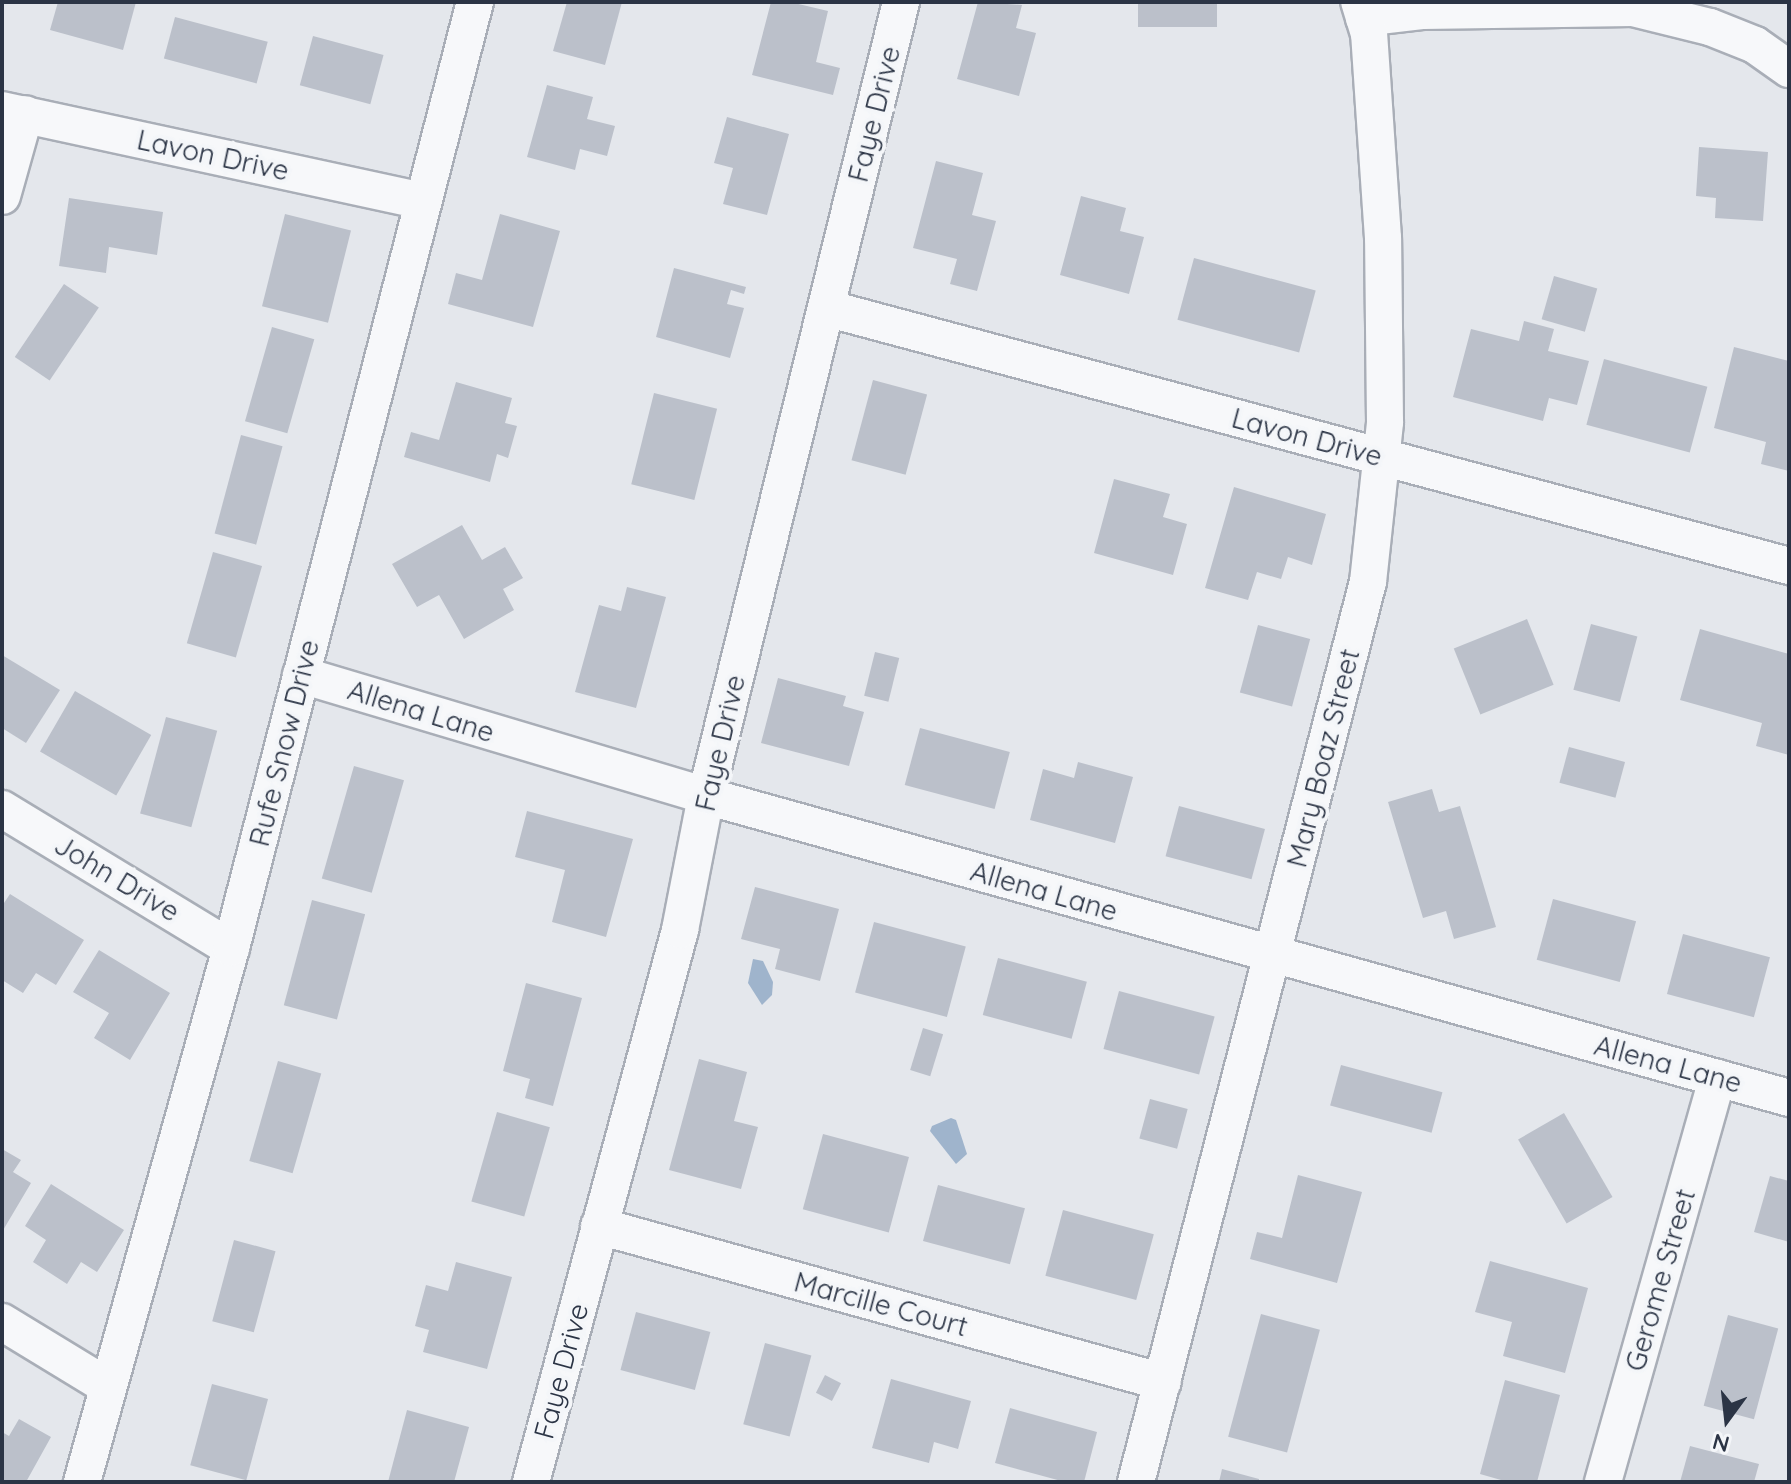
<!DOCTYPE html>
<style>
body{margin:0}
#map{position:relative;width:1791px;height:1484px;overflow:hidden;background:#e4e7ec;font-family:Quicksand,sans-serif}
div>[style]{position:absolute}
.water>*{inset:0;background:#9fb4cc}
.building>*{inset:0;background:#bbc0ca;transform-origin:0 0}
.roads{filter:drop-shadow(2px 0 #a9aeb7) drop-shadow(-2px 0 #a9aeb7) drop-shadow(0 2px #a9aeb7) drop-shadow(0 -2px #a9aeb7)}
.minor>*{height:36px;margin:-18px;padding:0 18px;transform-origin:18px;border-radius:18px;background:#f7f8fa}
span{translate:-50% -50%;white-space:nowrap;text-align:center;line-height:1.15;-webkit-text-stroke:8px #f4f6f9;paint-order:stroke}
.street-label{font-size:28px;color:#2b3445}
.frame{position:absolute;inset:0;border:4px solid #2b3445;pointer-events:none}
.north{position:absolute;left:1687px;top:1380px;width:80px;height:80px;-webkit-text-stroke:6px #f4f6f9;paint-order:stroke;rotate:195deg;font-size:22px;font-weight:700;line-height:32px;text-align:center;color:#2b3445}
.north::after{content:'';display:block;margin:auto;width:28px;height:36px;background:#2b3445;clip-path:polygon(50% 0,100% 100%,50% 72%,0 100%)}
</style>
<div id="map">
<div class="water">
<i style="clip-path:polygon(753px 959px,763px 961px,773px 982px,772px 995px,762px 1005px,748px 983px)"></i>
<i style="clip-path:polygon(951px 1118px,956px 1120px,967px 1154px,956px 1164px,930px 1131px,932px 1126px)"></i>
</div>
<div class="building">
<i style="clip-path:polygon(58px 2px,136px 2px,123px 50px,50px 30px)"></i>
<i style="clip-path:polygon(567px 2px,622px 2px,605px 65px,553px 51px)"></i>
<i style="clip-path:polygon(771px 2px,790px 2px,828px 11px,816px 62px,840px 68px,833px 95px,752px 75px)"></i>
<i style="clip-path:polygon(978px 2px,1022px 5px,1016px 28px,1036px 33px,1019px 96px,957px 79px)"></i>
<i style="left:1138px;top:2px;width:79px;height:25px"></i>
<i style="left:175px;top:17px;width:96px;height:43px;rotate:15deg"></i>
<i style="left:313px;top:36px;width:73px;height:51px;rotate:15deg"></i>
<i style="clip-path:polygon(547px 85px,593px 97px,587px 119px,615px 126px,607px 156px,580px 149px,575px 170px,527px 157px)"></i>
<i style="clip-path:polygon(727px 117px,789px 134px,767px 215px,723px 204px,733px 168px,714px 163px)"></i>
<i style="clip-path:polygon(1699px 147px,1768px 152px,1763px 221px,1715px 218px,1716px 198px,1696px 196px)"></i>
<i style="clip-path:polygon(936px 161px,983px 173px,972px 215px,996px 221px,977px 291px,950px 284px,957px 259px,913px 248px)"></i>
<i style="clip-path:polygon(1081px 196px,1126px 208px,1120px 231px,1144px 237px,1129px 294px,1060px 275px)"></i>
<i style="clip-path:polygon(69px 198px,163px 212px,157px 255px,109px 247px,106px 273px,59px 266px)"></i>
<i style="left:285px;top:214px;width:68px;height:95px;rotate:14deg"></i>
<i style="clip-path:polygon(500px 214px,560px 231px,533px 327px,448px 304px,456px 273px,482px 280px)"></i>
<i style="left:1194px;top:258px;width:126px;height:64px;rotate:15deg"></i>
<i style="clip-path:polygon(674px 268px,746px 287px,744px 294px,731px 290px,727px 304px,744px 308px,730px 358px,656px 337px)"></i>
<i style="left:1554px;top:276px;width:45px;height:45px;rotate:16deg"></i>
<i style="left:64px;top:284px;width:42px;height:88px;rotate:34deg"></i>
<i style="clip-path:polygon(1524px 321px,1554px 329px,1548px 351px,1589px 361px,1577px 405px,1549px 398px,1543px 421px,1453px 397px,1471px 329px,1519px 341px)"></i>
<i style="left:272px;top:327px;width:44px;height:98px;rotate:16deg"></i>
<i style="clip-path:polygon(1734px 347px,1789px 361px,1789px 471px,1761px 464px,1766px 442px,1714px 428px)"></i>
<i style="left:1604px;top:359px;width:107px;height:68px;rotate:15deg"></i>
<i style="left:873px;top:380px;width:56px;height:83px;rotate:15deg"></i>
<i style="clip-path:polygon(456px 382px,512px 398px,505px 423px,517px 426px,508px 458px,497px 454px,490px 482px,404px 457px,411px 432px,439px 440px)"></i>
<i style="left:654px;top:393px;width:65px;height:94px;rotate:14deg"></i>
<i style="left:241px;top:435px;width:43px;height:102px;rotate:15deg"></i>
<i style="clip-path:polygon(1114px 479px,1170px 494px,1163px 517px,1187px 524px,1173px 575px,1094px 553px)"></i>
<i style="clip-path:polygon(1234px 487px,1326px 514px,1312px 565px,1288px 557px,1281px 579px,1257px 572px,1248px 600px,1205px 588px)"></i>
<i style="clip-path:polygon(462px 525px,482px 560px,505px 547px,523px 578px,503px 589px,514px 610px,464px 639px,439px 595px,417px 607px,392px 564px)"></i>
<i style="left:213px;top:552px;width:51px;height:95px;rotate:16deg"></i>
<i style="clip-path:polygon(627px 587px,666px 597px,636px 708px,575px 692px,599px 605px,621px 611px)"></i>
<i style="left:1527px;top:619px;width:71px;height:79px;rotate:68deg"></i>
<i style="left:1591px;top:624px;width:48px;height:68px;rotate:15deg"></i>
<i style="left:1258px;top:625px;width:54px;height:70px;rotate:15deg"></i>
<i style="clip-path:polygon(1700px 629px,1789px 654px,1789px 755px,1756px 746px,1762px 723px,1680px 700px)"></i>
<i style="left:875px;top:652px;width:25px;height:45px;rotate:14deg"></i>
<i style="clip-path:polygon(2px 655px,60px 690px,26px 743px,2px 728px)"></i>
<i style="clip-path:polygon(778px 678px,846px 696px,843px 706px,864px 712px,849px 766px,761px 743px)"></i>
<i style="left:75px;top:691px;width:88px;height:70px;rotate:30deg"></i>
<i style="left:166px;top:717px;width:53px;height:100px;rotate:15deg"></i>
<i style="left:920px;top:728px;width:93px;height:59px;rotate:15deg"></i>
<i style="left:1569px;top:747px;width:58px;height:37px;rotate:15deg"></i>
<i style="clip-path:polygon(1078px 762px,1133px 777px,1115px 843px,1030px 820px,1043px 769px,1074px 778px)"></i>
<i style="left:354px;top:766px;width:52px;height:117px;rotate:16deg"></i>
<i style="clip-path:polygon(1432px 789px,1439px 812px,1460px 806px,1496px 927px,1454px 939px,1446px 911px,1423px 918px,1388px 802px)"></i>
<i style="left:1179px;top:806px;width:89px;height:52px;rotate:15deg"></i>
<i style="clip-path:polygon(527px 811px,633px 839px,606px 937px,552px 922px,565px 870px,515px 857px)"></i>
<i style="clip-path:polygon(755px 887px,839px 909px,820px 981px,775px 969px,780px 949px,741px 939px)"></i>
<i style="clip-path:polygon(10px 894px,84px 940px,56px 985px,36px 973px,23px 993px,2px 980px,2px 906px)"></i>
<i style="left:1553px;top:899px;width:86px;height:63px;rotate:15deg"></i>
<i style="left:312px;top:900px;width:55px;height:109px;rotate:15deg"></i>
<i style="left:874px;top:922px;width:95px;height:73px;rotate:15deg"></i>
<i style="left:1683px;top:934px;width:90px;height:62px;rotate:15deg"></i>
<i style="clip-path:polygon(99px 950px,170px 993px,130px 1060px,94px 1038px,109px 1013px,73px 992px)"></i>
<i style="left:998px;top:958px;width:92px;height:59px;rotate:15deg"></i>
<i style="clip-path:polygon(526px 983px,582px 998px,553px 1106px,525px 1098px,530px 1079px,503px 1071px)"></i>
<i style="left:1119px;top:991px;width:99px;height:60px;rotate:15deg"></i>
<i style="left:923px;top:1028px;width:21px;height:44px;rotate:17deg"></i>
<i style="clip-path:polygon(699px 1059px,747px 1072px,734px 1121px,758px 1127px,741px 1189px,669px 1170px)"></i>
<i style="left:278px;top:1061px;width:45px;height:104px;rotate:16deg"></i>
<i style="left:1341px;top:1065px;width:105px;height:42px;rotate:15deg"></i>
<i style="left:1150px;top:1099px;width:39px;height:41px;rotate:15deg"></i>
<i style="left:497px;top:1112px;width:55px;height:93px;rotate:16deg"></i>
<i style="left:1564px;top:1113px;width:97px;height:53px;rotate:60deg"></i>
<i style="left:823px;top:1134px;width:89px;height:78px;rotate:15deg"></i>
<i style="clip-path:polygon(2px 1149px,21px 1160px,13px 1172px,31px 1183px,2px 1232px)"></i>
<i style="clip-path:polygon(1298px 1175px,1362px 1192px,1337px 1283px,1250px 1259px,1257px 1232px,1282px 1238px)"></i>
<i style="clip-path:polygon(1770px 1176px,1789px 1181px,1789px 1242px,1754px 1232px)"></i>
<i style="clip-path:polygon(51px 1184px,124px 1230px,97px 1272px,81px 1262px,67px 1284px,33px 1262px,46px 1240px,25px 1226px)"></i>
<i style="left:938px;top:1185px;width:90px;height:58px;rotate:15deg"></i>
<i style="left:1063px;top:1210px;width:94px;height:68px;rotate:15deg"></i>
<i style="left:234px;top:1240px;width:43px;height:84px;rotate:15deg"></i>
<i style="clip-path:polygon(1490px 1261px,1588px 1288px,1565px 1373px,1503px 1356px,1512px 1322px,1475px 1312px)"></i>
<i style="clip-path:polygon(456px 1262px,512px 1277px,487px 1369px,423px 1352px,429px 1330px,415px 1326px,426px 1285px,448px 1291px)"></i>
<i style="left:636px;top:1312px;width:77px;height:60px;rotate:15deg"></i>
<i style="left:1261px;top:1314px;width:61px;height:127px;rotate:15deg"></i>
<i style="left:1728px;top:1315px;width:52px;height:94px;rotate:15deg"></i>
<i style="left:765px;top:1343px;width:48px;height:84px;rotate:15deg"></i>
<i style="left:825px;top:1375px;width:18px;height:20px;rotate:27deg"></i>
<i style="clip-path:polygon(891px 1379px,971px 1401px,958px 1449px,934px 1442px,929px 1463px,872px 1448px)"></i>
<i style="clip-path:polygon(1505px 1380px,1560px 1395px,1537px 1482px,1508px 1482px,1480px 1474px)"></i>
<i style="left:212px;top:1384px;width:58px;height:84px;rotate:15deg"></i>
<i style="clip-path:polygon(1010px 1408px,1097px 1432px,1084px 1482px,1065px 1482px,995px 1463px)"></i>
<i style="clip-path:polygon(407px 1410px,469px 1427px,454px 1482px,388px 1482px)"></i>
<i style="clip-path:polygon(19px 1419px,51px 1437px,26px 1482px,2px 1482px,2px 1432px,9px 1436px)"></i>
<i style="clip-path:polygon(1690px 1446px,1759px 1464px,1754px 1482px,1680px 1482px)"></i>
<i style="clip-path:polygon(1222px 1469px,1259px 1479px,1259px 1482px,1219px 1482px)"></i>
</div>
<div class="roads">
<div class="minor">
<i style="left:1364px;top:18px;width:58px;rotate:-6.9deg"></i>
<i style="left:1422px;top:11px;width:211px;rotate:-0.8deg"></i>
<i style="left:1633px;top:8px;width:79px;rotate:13.9deg"></i>
<i style="left:1710px;top:27px;width:48px;rotate:21.8deg"></i>
<i style="left:1755px;top:45px;width:42px;rotate:35.2deg"></i>
<i style="left:2px;top:110px;width:431px;rotate:12.2deg"></i>
<i style="left:2px;top:196px;width:85px;rotate:-74.3deg"></i>
<i style="left:826px;top:308px;width:997px;rotate:15deg"></i>
<i style="left:301px;top:675px;width:423px;rotate:16.6deg"></i>
<i style="left:706px;top:796px;width:1124px;rotate:15.58deg"></i>
<i style="left:2px;top:809px;width:268px;rotate:31.3deg"></i>
<i style="left:599px;top:1226px;width:585px;rotate:15.46deg"></i>
<i style="left:2px;top:1322px;width:123px;rotate:31.4deg"></i>
<i style="left:82px;top:1482px;width:554px;rotate:-74.41deg"></i>
<i style="left:231px;top:948px;width:977px;rotate:-75.54deg"></i>
<i style="left:531px;top:1482px;width:572px;rotate:-74.89deg"></i>
<i style="left:680px;top:930px;width:136px;rotate:-79deg"></i>
<i style="left:706px;top:796px;width:818px;rotate:-76.2deg"></i>
<i style="left:1136px;top:1482px;width:929px;rotate:-75.55deg"></i>
<i style="left:1368px;top:582px;width:161px;rotate:-83.9deg"></i>
<i style="left:1385px;top:422px;width:184px;rotate:-90.6deg"></i>
<i style="left:1383px;top:238px;width:204px;rotate:-93.9deg"></i>
<i style="left:1369px;top:34px;width:34px;rotate:-107deg"></i>
<i style="left:1603px;top:1482px;width:420px;rotate:-74.2deg"></i>
</div>
</div>
<div class="street-label">
<span style="left:874px;top:114px;rotate:-76deg">Faye Drive</span>
<span style="left:213px;top:155px;rotate:12deg">Lavon Drive</span>
<span style="left:1307px;top:437px;rotate:15deg">Lavon Drive</span>
<span style="left:421px;top:711px;rotate:17deg">Allena Lane</span>
<span style="left:284px;top:743px;rotate:-76deg">Rufe Snow Drive</span>
<span style="left:720px;top:743px;rotate:-77deg">Faye Drive</span>
<span style="left:1323px;top:758px;rotate:-76deg">Mary Boaz Street</span>
<span style="left:117px;top:878px;rotate:31deg">John Drive</span>
<span style="left:1044px;top:891px;rotate:16deg">Allena Lane</span>
<span style="left:1668px;top:1064px;rotate:15deg">Allena Lane</span>
<span style="left:1660px;top:1280px;rotate:-74deg">Gerome Street</span>
<span style="left:881px;top:1304px;rotate:15deg">Marcille Court</span>
<span style="left:561px;top:1371px;rotate:-75deg">Faye Drive</span>
</div>
<div class="frame"></div>
<div class="north">N</div>
</div>
